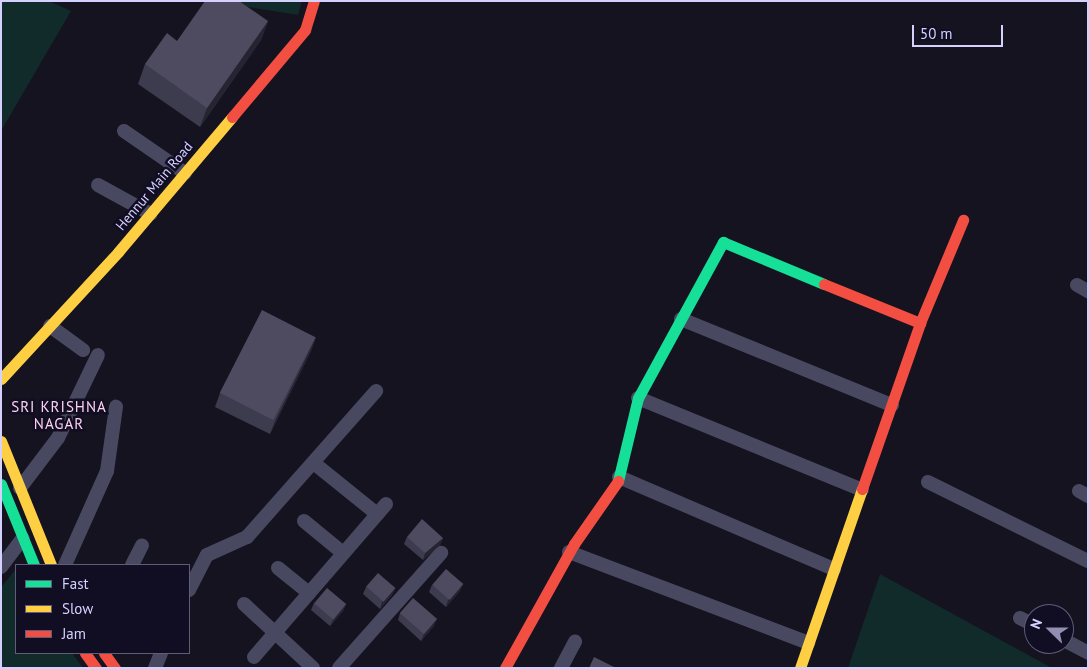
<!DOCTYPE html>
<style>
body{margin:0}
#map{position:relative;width:1089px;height:669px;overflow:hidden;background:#14131f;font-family:"PT Sans",sans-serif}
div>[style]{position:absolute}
.green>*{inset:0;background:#112a2a}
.street>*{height:14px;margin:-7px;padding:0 7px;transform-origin:7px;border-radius:7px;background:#484860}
.fast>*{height:11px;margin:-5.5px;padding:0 5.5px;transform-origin:5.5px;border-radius:5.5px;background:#16e098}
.slow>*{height:11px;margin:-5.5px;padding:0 5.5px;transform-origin:5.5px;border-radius:5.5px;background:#ffcf43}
.jam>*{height:11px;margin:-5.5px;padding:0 5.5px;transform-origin:5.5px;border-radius:5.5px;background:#f24e42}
.wall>*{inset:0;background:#3d3b4e}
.shaded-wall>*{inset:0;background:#262433}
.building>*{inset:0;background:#4e4b61;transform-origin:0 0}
span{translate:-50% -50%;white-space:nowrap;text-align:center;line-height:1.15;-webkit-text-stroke:5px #110e24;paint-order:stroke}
.street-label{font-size:14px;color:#d5d1ff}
.neighbourhood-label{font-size:15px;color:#ffd3f0;letter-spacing:1px}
.frame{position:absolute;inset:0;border:2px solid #d5d1ff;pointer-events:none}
.legend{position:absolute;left:15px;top:564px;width:175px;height:90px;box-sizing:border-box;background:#110e24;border:1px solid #5f5c7c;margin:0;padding:6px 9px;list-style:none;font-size:15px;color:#d5d1ff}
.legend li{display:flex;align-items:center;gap:10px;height:25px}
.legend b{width:25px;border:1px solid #5f5c7c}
.north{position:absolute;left:1024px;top:604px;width:50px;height:50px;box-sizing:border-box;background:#110e24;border:1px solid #5f5c7c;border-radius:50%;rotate:292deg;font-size:14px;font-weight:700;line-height:20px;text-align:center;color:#d5d1ff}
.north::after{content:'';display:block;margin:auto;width:18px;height:22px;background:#918eb1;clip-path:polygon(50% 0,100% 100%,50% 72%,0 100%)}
.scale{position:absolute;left:912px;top:25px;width:91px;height:22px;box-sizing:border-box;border:2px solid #d5d1ff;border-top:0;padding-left:6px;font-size:15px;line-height:18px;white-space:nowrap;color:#d5d1ff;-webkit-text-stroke:4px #110e24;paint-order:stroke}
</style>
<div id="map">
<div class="green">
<i style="clip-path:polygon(1px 1px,49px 1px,71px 11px,1px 131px)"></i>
<i style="clip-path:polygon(211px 1px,302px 1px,298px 15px)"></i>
<i style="clip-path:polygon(16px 569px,16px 653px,72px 653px,83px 668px,1px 668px,1px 587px)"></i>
<i style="clip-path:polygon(880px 574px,1052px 668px,848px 668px)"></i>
</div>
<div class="street">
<i style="left:124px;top:131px;width:74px;rotate:34.5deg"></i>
<i style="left:98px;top:185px;width:60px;rotate:28.7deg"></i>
<i style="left:1077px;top:285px;width:13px;rotate:29deg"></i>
<i style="left:681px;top:319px;width:228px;rotate:22.2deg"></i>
<i style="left:50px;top:326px;width:41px;rotate:36deg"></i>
<i style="left:638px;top:398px;width:242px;rotate:22.3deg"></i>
<i style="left:315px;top:464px;width:80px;rotate:38.9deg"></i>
<i style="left:619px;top:477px;width:234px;rotate:23.2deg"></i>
<i style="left:928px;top:482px;width:178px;rotate:26.3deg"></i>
<i style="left:20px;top:488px;width:63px;rotate:-52.8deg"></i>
<i style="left:58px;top:438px;width:92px;rotate:-64.3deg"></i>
<i style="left:1079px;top:491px;width:10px;rotate:29deg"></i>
<i style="left:304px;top:521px;width:50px;rotate:39.4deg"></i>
<i style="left:569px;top:552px;width:256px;rotate:20.8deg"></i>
<i style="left:65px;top:565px;width:103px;rotate:-65.9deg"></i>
<i style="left:107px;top:471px;width:65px;rotate:-82deg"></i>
<i style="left:132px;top:565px;width:22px;rotate:-63deg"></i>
<i style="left:1px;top:567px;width:36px;rotate:-53deg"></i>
<i style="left:278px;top:568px;width:40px;rotate:39deg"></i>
<i style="left:189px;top:590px;width:39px;rotate:-63deg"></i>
<i style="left:207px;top:555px;width:44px;rotate:-24.2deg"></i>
<i style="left:247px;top:537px;width:195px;rotate:-48.5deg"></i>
<i style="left:244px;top:604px;width:94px;rotate:42.8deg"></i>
<i style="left:1020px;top:618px;width:16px;rotate:27deg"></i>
<i style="left:1064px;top:640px;width:27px;rotate:28deg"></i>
<i style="left:254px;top:657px;width:202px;rotate:-49.2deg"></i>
<i style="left:155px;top:668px;width:16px;rotate:-68deg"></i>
<i style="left:339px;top:668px;width:154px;rotate:-48.4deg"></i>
<i style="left:561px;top:668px;width:30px;rotate:-62deg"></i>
</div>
<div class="fast">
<i style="left:618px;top:481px;width:85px;rotate:-76.5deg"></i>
<i style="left:638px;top:398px;width:178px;rotate:-61.4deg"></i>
<i style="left:723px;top:242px;width:109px;rotate:22.6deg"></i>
<i style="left:1px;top:484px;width:87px;rotate:67.8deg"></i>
</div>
<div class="slow">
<i style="left:1px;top:379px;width:173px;rotate:-47.3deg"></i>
<i style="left:118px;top:252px;width:177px;rotate:-49.8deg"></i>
<i style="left:1px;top:441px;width:134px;rotate:68deg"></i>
<i style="left:800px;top:668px;width:189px;rotate:-70.9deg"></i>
</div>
<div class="jam">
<i style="left:232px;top:117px;width:114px;rotate:-50deg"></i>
<i style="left:305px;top:30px;width:30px;rotate:-73deg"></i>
<i style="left:824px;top:284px;width:104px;rotate:22.1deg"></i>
<i style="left:862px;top:489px;width:176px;rotate:-70.7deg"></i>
<i style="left:920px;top:323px;width:112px;rotate:-67.3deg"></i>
<i style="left:85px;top:653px;width:19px;rotate:54deg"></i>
<i style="left:104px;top:653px;width:19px;rotate:54deg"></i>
<i style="left:505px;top:668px;width:142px;rotate:-60.9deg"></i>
<i style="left:574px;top:544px;width:77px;rotate:-55.1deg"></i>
</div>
<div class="wall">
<i style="clip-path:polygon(268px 21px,261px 40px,200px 127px,138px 84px,145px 64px,177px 41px)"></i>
<i style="clip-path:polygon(316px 337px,311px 351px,270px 434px,215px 407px,220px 393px)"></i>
<i style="clip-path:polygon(407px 537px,443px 538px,440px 545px,423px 560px,404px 544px)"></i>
<i style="clip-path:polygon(432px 585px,460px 591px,446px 607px,429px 592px)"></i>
<i style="clip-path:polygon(366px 587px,395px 588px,392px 595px,380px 609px,363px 594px)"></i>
<i style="clip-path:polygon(314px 603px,346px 604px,343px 611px,330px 626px,311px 610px)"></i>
<i style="clip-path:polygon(400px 613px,434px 626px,421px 641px,398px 620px)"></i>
</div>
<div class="shaded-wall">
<i style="clip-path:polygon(268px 21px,261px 40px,200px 127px,207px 108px)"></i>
<i style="clip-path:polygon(316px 337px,311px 351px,270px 434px,275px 421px)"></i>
<i style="clip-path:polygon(443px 538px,440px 545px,423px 560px,425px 553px)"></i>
<i style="clip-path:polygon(463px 584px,460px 591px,446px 607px,448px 600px)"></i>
<i style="clip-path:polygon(395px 588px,392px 595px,380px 609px,382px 602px)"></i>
<i style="clip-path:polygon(346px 604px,343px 611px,330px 626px,333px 620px)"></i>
<i style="clip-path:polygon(437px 619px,434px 626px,421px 641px,424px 634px)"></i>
</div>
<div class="building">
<i style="clip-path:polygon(205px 1px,239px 1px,268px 21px,207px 108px,145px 64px,167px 33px,177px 41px)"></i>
<i style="left:262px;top:310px;width:60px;height:93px;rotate:27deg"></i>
<i style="clip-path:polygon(422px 519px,443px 538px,425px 553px,407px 537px)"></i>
<i style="left:446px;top:569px;width:23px;height:21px;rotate:41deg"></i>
<i style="left:378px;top:573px;width:23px;height:18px;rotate:41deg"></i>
<i style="left:327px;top:588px;width:25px;height:20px;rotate:40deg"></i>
<i style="left:413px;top:598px;width:32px;height:20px;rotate:41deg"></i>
<i style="clip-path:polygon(594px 657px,614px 667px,614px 668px,589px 668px)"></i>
</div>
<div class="street-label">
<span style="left:154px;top:186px;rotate:-50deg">Hennur Main Road</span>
</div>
<div class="neighbourhood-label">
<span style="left:59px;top:415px">SRI KRISHNA<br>NAGAR</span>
</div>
<div class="frame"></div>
<ul class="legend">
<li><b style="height:6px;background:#16e098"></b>Fast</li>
<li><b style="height:6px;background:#ffcf43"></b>Slow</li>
<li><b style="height:6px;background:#f24e42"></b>Jam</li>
</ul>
<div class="north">N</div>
<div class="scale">50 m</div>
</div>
